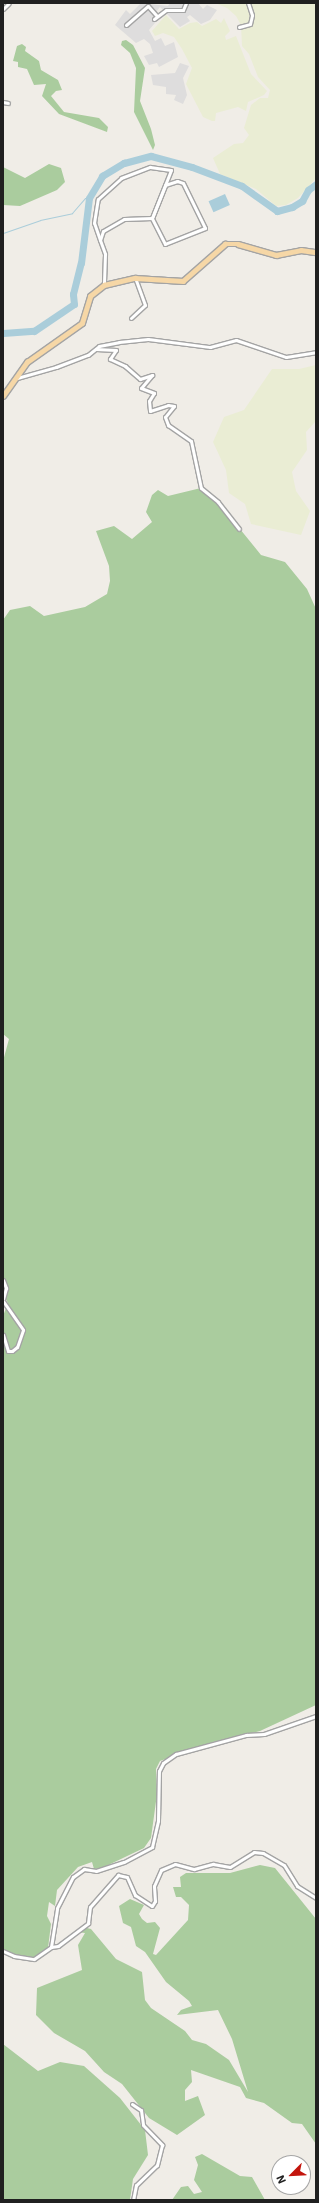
<!DOCTYPE html>
<style>
body{margin:0}
#map{position:relative;width:319px;height:2203px;overflow:hidden;background:#f0ede7;font-family:"IBM Plex Sans",sans-serif}
div>[style]{position:absolute}
.residential>*{inset:0;background:#dedddd}
.farmland>*{inset:0;background:#eaedd4}
.forest>*{inset:0;background:#aacc9e}
.water>*{inset:0;background:#aacdda;transform-origin:0 0}
.stream>*{height:1px;margin:-0.5px;padding:0 0.5px;transform-origin:0.5px;border-radius:0.5px;background:#aacdda}
.river>*{height:7px;margin:-3.5px;padding:0 3.5px;transform-origin:3.5px;border-radius:3.5px;background:#aacdda}
.roads{filter:drop-shadow(1px 0 #a4a4a4) drop-shadow(-1px 0 #a4a4a4) drop-shadow(0 1px #a4a4a4) drop-shadow(0 -1px #a4a4a4)}
.minor>*{height:3px;margin:-1.5px;padding:0 1.5px;transform-origin:1.5px;border-radius:1.5px;background:#fff}
.primary>*{height:4.5px;margin:-2.25px;padding:0 2.25px;transform-origin:2.25px;border-radius:2.25px;background:#f6d7a6}
span{translate:-50% -50%;white-space:nowrap;text-align:center;line-height:1.15;-webkit-text-stroke:3px #fff;paint-order:stroke}
.frame{position:absolute;inset:0;border:4px solid #202020;pointer-events:none}
.north{position:absolute;left:271px;top:2155px;width:40px;height:40px;box-sizing:border-box;background:#fff;border:1px solid #a6a6a6;border-radius:50%;rotate:246deg;font-size:11px;font-weight:700;line-height:16px;text-align:center;color:#202020}
.north::after{content:'';display:block;margin:auto;width:14px;height:18px;background:#c3150d;clip-path:polygon(50% 0,100% 100%,50% 72%,0 100%)}
</style>
<div id="map">
<div class="residential">
<i style="clip-path:polygon(141px 3px,168px 6px,170px 3px,198px 3px,203px 9px,207px 5px,217px 10px,210px 20px,201px 24px,190px 15px,187px 17px,190px 21px,180px 27px,160px 7px,156px 12px,160px 17px,149px 30px,155px 41px,161px 38px,165px 46px,174px 42px,178px 57px,159px 67px,157px 63px,149px 65px,144px 56px,153px 53px,150px 44px,144px 39px,136px 43px,115px 25px,126px 10px,130px 14px)"></i>
<i style="clip-path:polygon(180px 63px,189px 66px,183px 78px,187px 95px,183px 104px,174px 100px,176px 95px,166px 94px,166px 87px,153px 85px,151px 75px,175px 73px)"></i>
</div>
<div class="farmland">
<i style="clip-path:polygon(215px 3px,316px 3px,316px 178px,298px 198px,286px 205px,276px 206px,256px 189px,220px 174px,213px 158px,234px 144px,243px 143px,249px 135px,244px 128px,251px 105px,260px 98px,268px 98px,270px 90px,258px 77px,249px 54px,242px 46px,241px 25px,236px 16px,227px 8px)"></i>
<i style="clip-path:polygon(166px 15px,179px 29px,190px 23px,197px 22px,202px 26px,216px 19px,221px 23px,224px 18px,230px 31px,225px 36px,226px 40px,236px 36px,251px 74px,267px 91px,264px 95px,248px 102px,246px 111px,238px 107px,216px 113px,215px 121px,212px 121px,203px 117px,186px 84px,192px 68px,182px 49px,174px 37px,163px 33px,155px 36px,152px 31px)"></i>
<i style="clip-path:polygon(316px 365px,316px 421px,306px 432px,307px 450px,292px 472px,296px 491px,310px 511px,301px 535px,251px 524px,245px 504px,229px 493px,226px 470px,213px 442px,224px 417px,244px 410px,272px 369px,299px 369px)"></i>
</div>
<div class="forest">
<i style="clip-path:polygon(126px 40px,133px 45px,145px 68px,140px 101px,151px 129px,155px 145px,153px 150px,134px 112px,136px 68px,130px 53px,121px 45px,122px 41px)"></i>
<i style="clip-path:polygon(22px 44px,26px 47px,25px 51px,39px 61px,41px 70px,58px 80px,62px 90px,56px 91px,51px 96px,64px 112px,99px 118px,108px 127px,107px 132px,59px 114px,42px 96px,46px 84px,34px 85px,27px 69px,18px 67px,18px 62px,13px 61px,17px 46px)"></i>
<i style="clip-path:polygon(49px 164px,61px 168px,65px 182px,57px 190px,20px 206px,3px 205px,3px 167px,25px 178px)"></i>
<i style="clip-path:polygon(201px 488px,218px 502px,261px 555px,285px 562px,307px 589px,316px 609px,316px 1705px,260px 1731px,213px 1742px,160px 1761px,156px 1769px,157px 1794px,151px 1838px,144px 1848px,102px 1868px,94px 1869px,92px 1862px,78px 1867px,57px 1890px,55px 1906px,49px 1902px,47px 1916px,51px 1924px,48px 1948px,32px 1959px,21px 1958px,3px 1949px,3px 1316px,8px 1303px,3px 1294px,3px 1061px,9px 1039px,3px 1034px,3px 620px,10px 610px,30px 606px,44px 616px,85px 607px,107px 594px,110px 581px,109px 566px,96px 531px,114px 526px,132px 539px,152px 522px,146px 512px,152px 495px,158px 490px,168px 496px)"></i>
<i style="clip-path:polygon(260px 1865px,275px 1868px,316px 1919px,316px 2144px,302px 2124px,292px 2123px,264px 2103px,246px 2098px,240px 2087px,191px 2070px,192px 2082px,185px 2090px,185px 2101px,198px 2096px,205px 2115px,177px 2135px,149px 2118px,122px 2084px,104px 2072px,85px 2051px,54px 2033px,36px 2015px,37px 1988px,82px 1970px,78px 1945px,85px 1933px,77px 1932px,83px 1927px,91px 1929px,116px 1959px,142px 1972px,145px 2000px,151px 2008px,185px 2031px,192px 2040px,206px 2044px,229px 2060px,248px 2092px,232px 2039px,218px 2010px,177px 2015px,181px 2010px,192px 2006px,189px 2001px,166px 1982px,145px 1952px,136px 1946px,131px 1927px,123px 1923px,119px 1906px,130px 1899px,144px 1905px,139px 1914px,142px 1919px,147px 1923px,155px 1922px,160px 1928px,153px 1954px,156px 1955px,188px 1920px,189px 1905px,181px 1897px,176px 1897px,173px 1887px,181px 1887px,180px 1877px,186px 1873px,230px 1873px)"></i>
<i style="clip-path:polygon(3px 2044px,38px 2071px,60px 2062px,84px 2066px,120px 2098px,145px 2130px,148px 2155px,133px 2179px,130px 2200px,3px 2200px)"></i>
<i style="clip-path:polygon(202px 2154px,240px 2176px,252px 2177px,265px 2200px,172px 2200px,181px 2187px,188px 2186px,194px 2194px,202px 2192px,194px 2180px,198px 2165px,195px 2157px)"></i>
</div>
<div class="water">
<i style="left:225px;top:194px;width:12px;height:18px;rotate:66deg"></i>
</div>
<div class="stream">
<i style="left:3px;top:233px;width:39px;rotate:-19deg"></i>
<i style="left:40px;top:220px;width:33px;rotate:-12deg"></i>
<i style="left:72px;top:213px;width:20px;rotate:-49deg"></i>
<i style="left:85px;top:198px;width:4px"></i>
</div>
<div class="river">
<i style="left:3px;top:333px;width:31px;rotate:-4deg"></i>
<i style="left:34px;top:331px;width:48px;rotate:-34deg"></i>
<i style="left:74px;top:304px;width:10px;rotate:-96deg"></i>
<i style="left:73px;top:294px;width:32px;rotate:-76deg"></i>
<i style="left:81px;top:263px;width:65px;rotate:-83deg"></i>
<i style="left:89px;top:198px;width:26px;rotate:-59deg"></i>
<i style="left:102px;top:176px;width:26px;rotate:-31deg"></i>
<i style="left:124px;top:163px;width:28px;rotate:-15deg"></i>
<i style="left:151px;top:156px;width:42px;rotate:15deg"></i>
<i style="left:192px;top:167px;width:53px;rotate:20.8deg"></i>
<i style="left:242px;top:186px;width:43px;rotate:35.5deg"></i>
<i style="left:277px;top:211px;width:16px;rotate:-15deg"></i>
<i style="left:292px;top:207px;width:12px;rotate:-31deg"></i>
<i style="left:302px;top:201px;width:13px;rotate:-61deg"></i>
<i style="left:308px;top:190px;width:10px;rotate:-37deg"></i>
</div>
<div class="roads">
<div class="minor">
<i style="left:3px;top:9px;width:8px;rotate:-45deg"></i>
<i style="left:154px;top:19px;width:15px;rotate:-37deg"></i>
<i style="left:166px;top:10px;width:17px"></i>
<i style="left:183px;top:10px;width:8px;rotate:-67deg"></i>
<i style="left:126px;top:25px;width:29px;rotate:-41deg"></i>
<i style="left:148px;top:6px;width:13px;rotate:48deg"></i>
<i style="left:239px;top:27px;width:11px;rotate:-15deg"></i>
<i style="left:250px;top:24px;width:9px;rotate:-77deg"></i>
<i style="left:252px;top:15px;width:13px;rotate:-108deg"></i>
<i style="left:3px;top:102px;width:5px;rotate:11deg"></i>
<i style="left:100px;top:240px;width:18px;rotate:-109deg"></i>
<i style="left:94px;top:223px;width:24px;rotate:-81deg"></i>
<i style="left:98px;top:199px;width:31px;rotate:-42deg"></i>
<i style="left:121px;top:178px;width:31px;rotate:-21deg"></i>
<i style="left:150px;top:167px;width:21px;rotate:8deg"></i>
<i style="left:171px;top:170px;width:52px;rotate:111.6deg"></i>
<i style="left:152px;top:218px;width:35px;rotate:-68deg"></i>
<i style="left:165px;top:185px;width:13px;rotate:-18deg"></i>
<i style="left:177px;top:181px;width:6px;rotate:18deg"></i>
<i style="left:183px;top:183px;width:50px;rotate:63.9deg"></i>
<i style="left:205px;top:228px;width:43px;rotate:158.2deg"></i>
<i style="left:165px;top:244px;width:29px;rotate:-117deg"></i>
<i style="left:152px;top:218px;width:28px;rotate:178deg"></i>
<i style="left:124px;top:219px;width:24px;rotate:150deg"></i>
<i style="left:103px;top:231px;width:9px;rotate:108deg"></i>
<i style="left:100px;top:240px;width:15px;rotate:70deg"></i>
<i style="left:105px;top:254px;width:31px;rotate:92deg"></i>
<i style="left:131px;top:318px;width:19px;rotate:-43deg"></i>
<i style="left:145px;top:305px;width:29px;rotate:-110deg"></i>
<i style="left:96px;top:349px;width:20px;rotate:3deg"></i>
<i style="left:116px;top:350px;width:11px;rotate:124deg"></i>
<i style="left:110px;top:359px;width:17px;rotate:25deg"></i>
<i style="left:125px;top:366px;width:20px;rotate:41deg"></i>
<i style="left:140px;top:379px;width:13px;rotate:-18deg"></i>
<i style="left:152px;top:375px;width:17px;rotate:130deg"></i>
<i style="left:141px;top:388px;width:14px;rotate:21deg"></i>
<i style="left:154px;top:393px;width:9px;rotate:122deg"></i>
<i style="left:149px;top:401px;width:10px;rotate:84deg"></i>
<i style="left:150px;top:411px;width:19px;rotate:-18deg"></i>
<i style="left:168px;top:405px;width:6px;rotate:9deg"></i>
<i style="left:174px;top:406px;width:14px;rotate:129deg"></i>
<i style="left:165px;top:417px;width:9px;rotate:69deg"></i>
<i style="left:168px;top:425px;width:28px;rotate:35deg"></i>
<i style="left:191px;top:441px;width:48px;rotate:78deg"></i>
<i style="left:201px;top:488px;width:22px;rotate:39deg"></i>
<i style="left:218px;top:502px;width:34px;rotate:52deg"></i>
<i style="left:17px;top:378px;width:41px;rotate:-15.8deg"></i>
<i style="left:56px;top:367px;width:34px;rotate:-21deg"></i>
<i style="left:88px;top:355px;width:14px;rotate:-39deg"></i>
<i style="left:99px;top:346px;width:20px;rotate:-11deg"></i>
<i style="left:119px;top:342px;width:29px;rotate:-6deg"></i>
<i style="left:148px;top:339px;width:63px;rotate:7.4deg"></i>
<i style="left:210px;top:347px;width:27px;rotate:-15deg"></i>
<i style="left:236px;top:340px;width:53px;rotate:18.8deg"></i>
<i style="left:286px;top:357px;width:30px;rotate:-9deg"></i>
<i style="left:3px;top:1280px;width:9px;rotate:69deg"></i>
<i style="left:6px;top:1288px;width:11px;rotate:105deg"></i>
<i style="left:3px;top:1301px;width:35px;rotate:55deg"></i>
<i style="left:23px;top:1330px;width:18px;rotate:109deg"></i>
<i style="left:17px;top:1347px;width:6px;rotate:141deg"></i>
<i style="left:12px;top:1351px;width:4px;rotate:180deg"></i>
<i style="left:8px;top:1351px;width:17px;rotate:-107deg"></i>
<i style="left:51px;top:1947px;width:39px;rotate:-81deg"></i>
<i style="left:57px;top:1908px;width:35px;rotate:-63deg"></i>
<i style="left:73px;top:1877px;width:14px;rotate:-36deg"></i>
<i style="left:84px;top:1869px;width:12px;rotate:9deg"></i>
<i style="left:96px;top:1871px;width:29px;rotate:-18deg"></i>
<i style="left:124px;top:1862px;width:32px;rotate:-28deg"></i>
<i style="left:152px;top:1847px;width:27px;rotate:-77deg"></i>
<i style="left:158px;top:1821px;width:50px;rotate:-88.9deg"></i>
<i style="left:159px;top:1771px;width:9px;rotate:-63deg"></i>
<i style="left:163px;top:1763px;width:16px;rotate:-35deg"></i>
<i style="left:176px;top:1754px;width:73px;rotate:-15.2deg"></i>
<i style="left:246px;top:1735px;width:18px;rotate:-3deg"></i>
<i style="left:264px;top:1734px;width:55px;rotate:-19.1deg"></i>
<i style="left:3px;top:1951px;width:12px;rotate:24deg"></i>
<i style="left:14px;top:1956px;width:20px;rotate:9deg"></i>
<i style="left:34px;top:1959px;width:21px;rotate:-35deg"></i>
<i style="left:51px;top:1947px;width:7px;rotate:-8deg"></i>
<i style="left:58px;top:1946px;width:38px;rotate:-37deg"></i>
<i style="left:88px;top:1923px;width:16px;rotate:-83deg"></i>
<i style="left:90px;top:1907px;width:43px;rotate:-48.8deg"></i>
<i style="left:118px;top:1875px;width:9px;rotate:13deg"></i>
<i style="left:127px;top:1877px;width:20px;rotate:66deg"></i>
<i style="left:135px;top:1895px;width:20px;rotate:33deg"></i>
<i style="left:152px;top:1906px;width:6px;rotate:-59deg"></i>
<i style="left:155px;top:1901px;width:15px;rotate:-94deg"></i>
<i style="left:154px;top:1886px;width:17px;rotate:-66deg"></i>
<i style="left:161px;top:1870px;width:15px;rotate:-23deg"></i>
<i style="left:175px;top:1864px;width:20px;rotate:15deg"></i>
<i style="left:194px;top:1869px;width:20px;rotate:-15deg"></i>
<i style="left:213px;top:1864px;width:17px;rotate:10deg"></i>
<i style="left:230px;top:1867px;width:28px;rotate:-32deg"></i>
<i style="left:254px;top:1852px;width:9px;rotate:6deg"></i>
<i style="left:263px;top:1853px;width:24px;rotate:30deg"></i>
<i style="left:284px;top:1865px;width:25px;rotate:58deg"></i>
<i style="left:297px;top:1886px;width:22px;rotate:32deg"></i>
<i style="left:132px;top:2104px;width:11px;rotate:34deg"></i>
<i style="left:141px;top:2110px;width:15px;rotate:82deg"></i>
<i style="left:143px;top:2125px;width:28px;rotate:46deg"></i>
<i style="left:162px;top:2145px;width:21px;rotate:104deg"></i>
<i style="left:157px;top:2165px;width:29px;rotate:136deg"></i>
<i style="left:136px;top:2185px;width:15px;rotate:101deg"></i>
</div>
<div class="primary">
<i style="left:3px;top:396px;width:42px;rotate:-54.8deg"></i>
<i style="left:27px;top:362px;width:67px;rotate:-35.3deg"></i>
<i style="left:82px;top:323px;width:28px;rotate:-73deg"></i>
<i style="left:90px;top:296px;width:18px;rotate:-38deg"></i>
<i style="left:104px;top:285px;width:32px;rotate:-13deg"></i>
<i style="left:135px;top:278px;width:48px;rotate:3.6deg"></i>
<i style="left:183px;top:281px;width:56px;rotate:-41.4deg"></i>
<i style="left:225px;top:244px;width:13px"></i>
<i style="left:238px;top:244px;width:40px;rotate:16deg"></i>
<i style="left:276px;top:255px;width:25px;rotate:-11deg"></i>
<i style="left:301px;top:250px;width:15px;rotate:8deg"></i>
</div>
</div>
<div class="frame"></div>
<div class="north">N</div>
</div>
